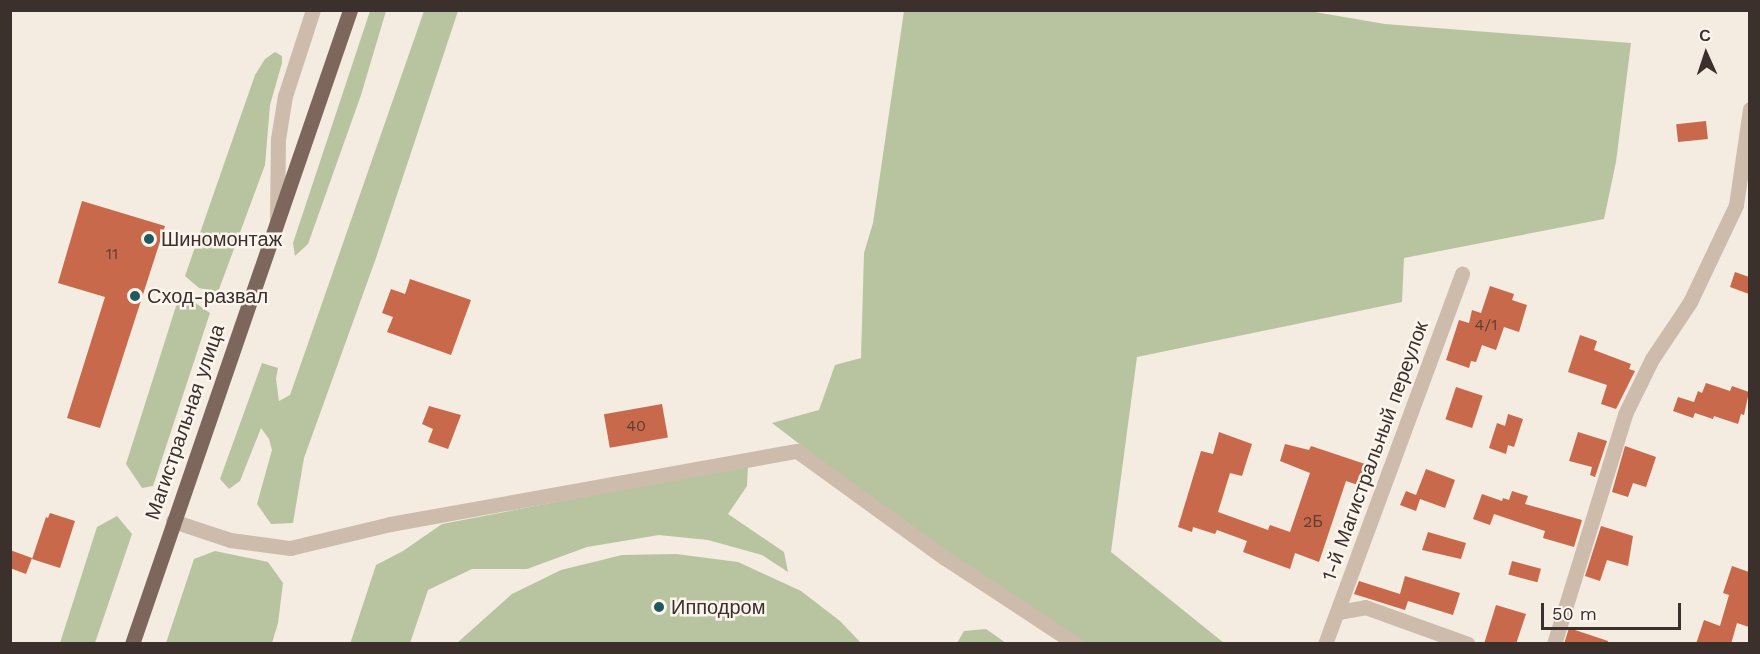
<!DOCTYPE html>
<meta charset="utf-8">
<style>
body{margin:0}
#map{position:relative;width:1760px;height:654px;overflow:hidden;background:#f4ebe1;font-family:"Work Sans",sans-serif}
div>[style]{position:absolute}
.green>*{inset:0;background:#b8c4a0}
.building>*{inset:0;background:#c8694b;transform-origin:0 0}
.street>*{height:15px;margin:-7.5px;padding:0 7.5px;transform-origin:7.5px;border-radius:7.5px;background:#cdbbac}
.primary>*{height:15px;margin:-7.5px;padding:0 7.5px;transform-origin:7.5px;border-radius:7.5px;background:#7d675c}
.dots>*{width:16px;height:16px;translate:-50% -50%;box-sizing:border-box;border:3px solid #fbf5ee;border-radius:50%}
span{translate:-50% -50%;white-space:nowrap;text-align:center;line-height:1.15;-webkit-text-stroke:5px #fbf5ee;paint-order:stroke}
.number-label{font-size:16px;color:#5e3e33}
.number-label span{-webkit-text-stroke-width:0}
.poi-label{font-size:20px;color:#3b302b}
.left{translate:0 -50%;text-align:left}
.street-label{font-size:20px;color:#3b302b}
.frame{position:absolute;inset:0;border:12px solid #3b302b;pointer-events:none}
.north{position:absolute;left:1676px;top:24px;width:60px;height:60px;-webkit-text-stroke:4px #fbf5ee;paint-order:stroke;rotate:357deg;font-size:16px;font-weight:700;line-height:24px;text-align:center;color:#3b302b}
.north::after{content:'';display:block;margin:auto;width:21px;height:27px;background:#3b302b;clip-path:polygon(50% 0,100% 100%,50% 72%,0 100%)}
.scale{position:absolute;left:1541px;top:603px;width:140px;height:27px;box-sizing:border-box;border:3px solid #3b302b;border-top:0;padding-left:8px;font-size:18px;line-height:21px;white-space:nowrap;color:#3b302b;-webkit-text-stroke:4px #fbf5ee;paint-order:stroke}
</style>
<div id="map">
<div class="green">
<i style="clip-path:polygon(1303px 10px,1385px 24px,1631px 43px,1616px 162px,1604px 219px,1404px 258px,1402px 302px,1137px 357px,1111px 552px,1224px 643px,1080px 643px,955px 563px,772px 423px,819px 410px,835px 365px,861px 358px,864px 253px,873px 223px,904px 11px)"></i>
<i style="clip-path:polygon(370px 11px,386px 11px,361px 95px,308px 244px,295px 256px,293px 243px)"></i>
<i style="clip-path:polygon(424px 11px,458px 11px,376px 258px,304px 458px,293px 523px,271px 524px,257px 504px,272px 450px,269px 439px,261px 428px,240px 481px,229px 489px,220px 479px,262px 363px,278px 368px,276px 379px,279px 401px,290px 395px)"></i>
<i style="clip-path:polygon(275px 52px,282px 56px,282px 63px,270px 105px,265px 165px,218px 292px,199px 288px,185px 276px,255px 75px,265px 59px)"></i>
<i style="clip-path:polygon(194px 302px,210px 313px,153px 486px,142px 488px,126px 464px,177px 303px)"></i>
<i style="clip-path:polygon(748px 465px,747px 486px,728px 514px,784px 552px,788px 572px,762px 555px,708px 540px,659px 535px,587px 547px,527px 569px,472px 569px,428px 590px,410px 643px,350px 644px,376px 565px,403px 551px,442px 524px)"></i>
<i style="clip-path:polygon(117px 516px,132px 534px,95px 643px,60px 643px,97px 527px)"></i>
<i style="clip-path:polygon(215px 551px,268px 562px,283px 583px,278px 623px,272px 643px,166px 643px,194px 559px)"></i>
<i style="clip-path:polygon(676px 554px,738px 562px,801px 591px,840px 621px,861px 643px,457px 643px,512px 594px,561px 570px,622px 555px)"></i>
<i style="clip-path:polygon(986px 629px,1006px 643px,957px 643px,964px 631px)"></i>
</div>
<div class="building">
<i style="left:1706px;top:121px;width:18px;height:30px;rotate:84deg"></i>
<i style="clip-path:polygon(82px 201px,165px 226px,100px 428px,67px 418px,105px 297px,58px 283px)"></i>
<i style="clip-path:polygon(1735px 272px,1749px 277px,1749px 294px,1730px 287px)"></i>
<i style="clip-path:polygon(410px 279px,471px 300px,451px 355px,387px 332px,393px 317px,382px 313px,391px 289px,405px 294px)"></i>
<i style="clip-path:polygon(1490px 286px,1514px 294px,1512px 300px,1527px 305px,1519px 332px,1504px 327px,1496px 350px,1482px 345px,1476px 362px,1471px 361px,1469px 368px,1446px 360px,1459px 320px,1469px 323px,1472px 310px,1481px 313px)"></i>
<i style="clip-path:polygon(1580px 335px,1597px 341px,1594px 350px,1631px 364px,1629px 369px,1635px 371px,1616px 409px,1601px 404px,1607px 385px,1568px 372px)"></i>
<i style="clip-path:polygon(1706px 383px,1730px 391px,1732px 386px,1749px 392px,1744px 415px,1741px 414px,1738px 424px,1714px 416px,1713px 419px,1695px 413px,1693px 418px,1673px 411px,1678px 397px,1694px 402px,1698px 391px,1702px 393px)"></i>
<i style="left:1456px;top:387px;width:28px;height:34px;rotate:18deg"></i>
<i style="left:662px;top:404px;width:34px;height:59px;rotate:80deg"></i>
<i style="clip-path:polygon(429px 406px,461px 415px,448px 449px,428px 442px,433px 429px,422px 424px)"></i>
<i style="clip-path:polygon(1508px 414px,1523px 419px,1514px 447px,1508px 445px,1506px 454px,1489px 448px,1497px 423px,1505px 426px)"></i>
<i style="clip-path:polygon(1219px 432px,1252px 444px,1242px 476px,1230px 473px,1218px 512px,1268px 530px,1270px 525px,1290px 532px,1310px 473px,1280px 461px,1285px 444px,1309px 450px,1311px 446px,1371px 466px,1364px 487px,1346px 481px,1319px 562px,1295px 553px,1290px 569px,1243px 552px,1247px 541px,1217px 530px,1215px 534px,1193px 527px,1192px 532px,1178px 527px,1201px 451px,1213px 454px)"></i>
<i style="clip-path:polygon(1578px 432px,1607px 441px,1595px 477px,1590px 475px,1592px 467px,1569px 461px)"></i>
<i style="clip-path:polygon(1625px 446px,1656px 457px,1646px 487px,1633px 483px,1628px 497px,1612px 492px)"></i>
<i style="clip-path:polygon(1426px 469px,1455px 480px,1445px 508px,1420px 499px,1416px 511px,1400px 505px,1406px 491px,1416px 495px)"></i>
<i style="clip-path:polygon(1512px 491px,1528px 496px,1525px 504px,1582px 520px,1574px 547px,1543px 538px,1545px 531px,1494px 514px,1490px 525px,1473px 519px,1482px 494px,1502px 501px,1503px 498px,1509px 500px)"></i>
<i style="clip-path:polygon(50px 513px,75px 521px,60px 568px,32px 559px,46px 517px,48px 518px)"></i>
<i style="clip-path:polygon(1601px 526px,1633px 536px,1628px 566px,1607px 560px,1600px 581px,1585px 576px)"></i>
<i style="clip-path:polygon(1428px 532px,1466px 543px,1461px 559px,1422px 550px)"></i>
<i style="clip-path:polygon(10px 550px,32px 558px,26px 574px,10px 568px)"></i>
<i style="left:1512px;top:561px;width:30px;height:14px;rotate:15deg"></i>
<i style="clip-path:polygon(1732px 566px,1749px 572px,1749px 627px,1737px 623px,1731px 644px,1696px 644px,1704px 620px,1720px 626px,1729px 595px,1723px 593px)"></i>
<i style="clip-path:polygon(1405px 576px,1460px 593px,1453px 615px,1408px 601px,1405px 610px,1354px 594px,1359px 581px,1400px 594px)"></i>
<i style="clip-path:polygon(1496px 605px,1526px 614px,1516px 644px,1484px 644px)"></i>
<i style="clip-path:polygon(1569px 628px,1608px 641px,1608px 644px,1564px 644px)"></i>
</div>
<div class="street">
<i style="left:277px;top:219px;width:80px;rotate:-89.3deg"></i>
<i style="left:278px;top:139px;width:44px;rotate:-80.8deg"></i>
<i style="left:285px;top:96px;width:90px;rotate:-72deg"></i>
<i style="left:173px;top:521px;width:60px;rotate:18.4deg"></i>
<i style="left:230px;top:540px;width:61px;rotate:7.6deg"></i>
<i style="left:290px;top:548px;width:103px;rotate:-13.5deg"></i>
<i style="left:390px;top:524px;width:413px;rotate:-10.2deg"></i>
<i style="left:797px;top:451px;width:183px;rotate:35.9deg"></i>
<i style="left:945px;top:558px;width:157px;rotate:33.3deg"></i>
<i style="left:1338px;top:612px;width:27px;rotate:-10deg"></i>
<i style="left:1365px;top:607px;width:109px;rotate:19.8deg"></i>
<i style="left:1325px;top:644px;width:395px;rotate:-69.7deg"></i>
<i style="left:1554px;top:644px;width:241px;rotate:-72.8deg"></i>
<i style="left:1625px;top:414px;width:61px;rotate:-63.9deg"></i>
<i style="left:1652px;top:359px;width:69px;rotate:-56.3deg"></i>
<i style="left:1690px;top:302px;width:107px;rotate:-64.6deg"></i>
<i style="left:1736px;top:205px;width:97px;rotate:-81.7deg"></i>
</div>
<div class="primary">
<i style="left:132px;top:644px;width:670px;rotate:-71.02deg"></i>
</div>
<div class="dots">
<i style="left:149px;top:239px;background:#1f5a5e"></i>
<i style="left:135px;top:296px;background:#1f5a5e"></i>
<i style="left:659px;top:607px;background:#1f5a5e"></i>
</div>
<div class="number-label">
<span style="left:112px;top:254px">11</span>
<span style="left:1486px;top:325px">4/1</span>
<span style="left:636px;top:426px">40</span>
<span style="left:1313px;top:522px">2Б</span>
</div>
<div class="poi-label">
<span class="left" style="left:161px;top:239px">Шиномонтаж</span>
<span class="left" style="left:147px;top:296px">Сход-развал</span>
<span class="left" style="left:671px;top:607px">Ипподром</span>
</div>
<div class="street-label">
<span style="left:185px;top:422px;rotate:-71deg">Магистральная улица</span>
<span style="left:1375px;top:451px;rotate:-70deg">1-й Магистральный переулок</span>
</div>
<div class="frame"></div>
<div class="north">С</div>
<div class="scale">50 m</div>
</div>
